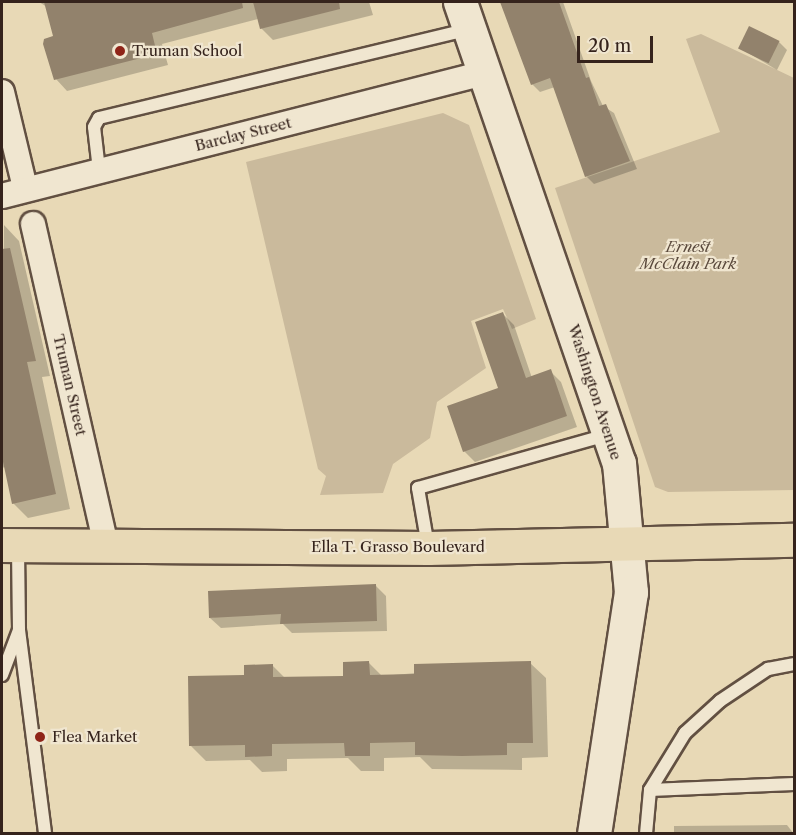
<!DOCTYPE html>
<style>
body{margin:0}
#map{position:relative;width:796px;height:835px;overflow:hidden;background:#e8d9b6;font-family:"Libre Caslon Text",serif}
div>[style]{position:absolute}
.green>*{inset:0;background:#caba9c}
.shadow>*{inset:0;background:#0003}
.building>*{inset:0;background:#92826c;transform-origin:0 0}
.roads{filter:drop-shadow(2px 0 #625042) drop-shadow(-2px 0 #625042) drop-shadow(0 2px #625042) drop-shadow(0 -2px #625042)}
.lane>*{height:12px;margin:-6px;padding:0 6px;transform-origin:6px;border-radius:6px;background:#f0e6d0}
.street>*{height:24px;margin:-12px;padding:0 12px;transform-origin:12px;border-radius:12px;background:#f0e6d0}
.secondary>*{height:33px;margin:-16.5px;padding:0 16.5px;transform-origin:16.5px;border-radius:16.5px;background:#f0e6d0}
.primary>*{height:33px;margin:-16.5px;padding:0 16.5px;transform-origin:16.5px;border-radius:16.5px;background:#e8d9b6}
.dots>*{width:16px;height:16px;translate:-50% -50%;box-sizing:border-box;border:3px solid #f0e6d0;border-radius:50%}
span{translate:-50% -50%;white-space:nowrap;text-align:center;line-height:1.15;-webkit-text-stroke:4.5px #f0e6d0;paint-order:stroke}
.poi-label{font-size:15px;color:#35231c}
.left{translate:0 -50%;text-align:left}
.street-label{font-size:15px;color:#35231c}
.park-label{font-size:15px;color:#5a493c;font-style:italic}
.frame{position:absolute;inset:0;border:3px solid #35231c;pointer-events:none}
.scale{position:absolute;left:577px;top:36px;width:76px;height:27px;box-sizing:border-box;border:3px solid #35231c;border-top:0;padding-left:8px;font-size:18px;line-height:21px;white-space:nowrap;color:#35231c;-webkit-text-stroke:4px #f0e6d0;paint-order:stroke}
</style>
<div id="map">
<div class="green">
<i style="clip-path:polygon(701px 34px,794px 78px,794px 490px,668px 492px,655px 487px,555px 188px,720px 132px,686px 39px)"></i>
<i style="clip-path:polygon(443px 113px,469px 125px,536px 319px,512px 329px,503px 309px,471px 321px,486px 368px,437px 402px,430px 438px,393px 464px,383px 493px,320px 495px,326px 476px,318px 469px,246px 162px)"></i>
</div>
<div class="shadow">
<i style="clip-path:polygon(39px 2px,369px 2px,373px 15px,273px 40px,261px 28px,258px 19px,162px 44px,168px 65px,67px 91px,56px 79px,55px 38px,47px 7px)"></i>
<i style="clip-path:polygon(502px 2px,563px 2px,591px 81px,603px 106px,614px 113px,637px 169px,594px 184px,586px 176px,555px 87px,540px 92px,532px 84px)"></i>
<i style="clip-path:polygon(779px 42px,787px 50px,777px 70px,740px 48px)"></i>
<i style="clip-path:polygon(4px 225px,19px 241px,50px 376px,42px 377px,70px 509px,28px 518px,13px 503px,5px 467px,2px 468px)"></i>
<i style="clip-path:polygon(503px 314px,514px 325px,532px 378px,550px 371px,561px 382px,577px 427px,475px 462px,464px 451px,500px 389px)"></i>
<i style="clip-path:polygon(376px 586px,386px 596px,387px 631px,292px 633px,283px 624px,221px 628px,210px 618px)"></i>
<i style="clip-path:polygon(369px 663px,382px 676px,530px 663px,546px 678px,548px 757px,522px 758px,522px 770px,432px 769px,420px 757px,384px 758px,384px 771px,361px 771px,348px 758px,287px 759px,287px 771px,262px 772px,250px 760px,206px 761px,191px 746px,245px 676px,272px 665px,285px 678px,345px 677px)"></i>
<i style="clip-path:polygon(787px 825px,794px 834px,674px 834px,674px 826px)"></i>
</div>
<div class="building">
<i style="clip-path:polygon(44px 2px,242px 2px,243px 8px,152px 33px,157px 54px,54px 80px,43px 44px,44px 39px,53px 36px)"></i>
<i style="clip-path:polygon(253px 2px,339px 2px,340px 9px,260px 29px)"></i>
<i style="clip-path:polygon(500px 2px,559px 2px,586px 78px,589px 77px,599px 106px,606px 104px,630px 161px,585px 177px,550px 78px,531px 85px)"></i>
<i style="left:749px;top:26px;width:34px;height:25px;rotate:26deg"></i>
<i style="clip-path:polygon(10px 248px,36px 361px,27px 362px,56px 494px,12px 504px,2px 457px,2px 249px)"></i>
<i style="clip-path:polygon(503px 312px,526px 378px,551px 369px,567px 416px,463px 452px,447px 406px,498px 388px,475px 322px)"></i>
<i style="clip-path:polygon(376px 584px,377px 621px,280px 624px,281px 614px,209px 618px,208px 591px)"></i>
<i style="clip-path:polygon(369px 661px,370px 675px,414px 674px,414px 664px,531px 661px,533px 743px,507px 743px,507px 755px,462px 756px,415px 755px,415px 742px,370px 743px,370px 756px,345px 756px,344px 743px,272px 744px,272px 756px,245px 757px,245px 745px,189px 746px,188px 676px,244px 675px,244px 665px,273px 664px,273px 677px,343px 676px,343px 662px)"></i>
</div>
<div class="roads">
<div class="lane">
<i style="left:99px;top:170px;width:43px;rotate:-96.6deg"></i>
<i style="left:94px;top:127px;width:10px;rotate:-61deg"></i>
<i style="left:99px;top:118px;width:381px;rotate:-13.5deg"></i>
<i style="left:428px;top:546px;width:59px;rotate:-99.8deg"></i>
<i style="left:418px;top:488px;width:196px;rotate:-15.7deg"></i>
<i style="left:19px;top:630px;width:206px;rotate:82.7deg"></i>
<i style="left:2px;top:675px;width:48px;rotate:-69.3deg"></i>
<i style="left:19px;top:630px;width:85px;rotate:-90.7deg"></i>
<i style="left:650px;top:790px;width:67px;rotate:-58.4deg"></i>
<i style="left:685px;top:733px;width:47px;rotate:-42.4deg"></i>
<i style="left:720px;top:701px;width:58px;rotate:-33.7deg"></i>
<i style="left:768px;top:669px;width:26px;rotate:-11deg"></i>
<i style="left:646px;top:834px;width:44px;rotate:-84.8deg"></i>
<i style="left:650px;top:790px;width:144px;rotate:-2.4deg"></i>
</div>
<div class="street">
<i style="left:2px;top:92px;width:99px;rotate:76.5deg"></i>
<i style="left:2px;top:196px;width:498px;rotate:-14.3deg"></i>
<i style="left:33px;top:224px;width:330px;rotate:77.2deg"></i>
</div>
<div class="secondary">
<i style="left:460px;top:2px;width:488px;rotate:71deg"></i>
<i style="left:619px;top:463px;width:130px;rotate:84.7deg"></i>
<i style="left:631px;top:592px;width:245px;rotate:98.7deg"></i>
</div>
<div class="primary">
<i style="left:2px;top:545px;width:426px;rotate:0.4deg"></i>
<i style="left:428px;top:548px;width:366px;rotate:-1.3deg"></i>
</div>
</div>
<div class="dots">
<i style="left:120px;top:51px;background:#8f2418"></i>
<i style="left:40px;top:737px;background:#8f2418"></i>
</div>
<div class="poi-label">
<span class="left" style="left:132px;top:51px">Truman School</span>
<span class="left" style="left:52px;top:737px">Flea Market</span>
</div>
<div class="street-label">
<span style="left:243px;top:134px;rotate:-14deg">Barclay Street</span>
<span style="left:70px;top:385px;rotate:77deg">Truman Street</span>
<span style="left:595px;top:392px;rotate:72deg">Washington Avenue</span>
<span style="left:398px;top:547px">Ella T. Grasso Boulevard</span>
</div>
<div class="park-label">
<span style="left:688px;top:255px">Ernest<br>McClain Park</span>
</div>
<div class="frame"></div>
<div class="scale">20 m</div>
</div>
